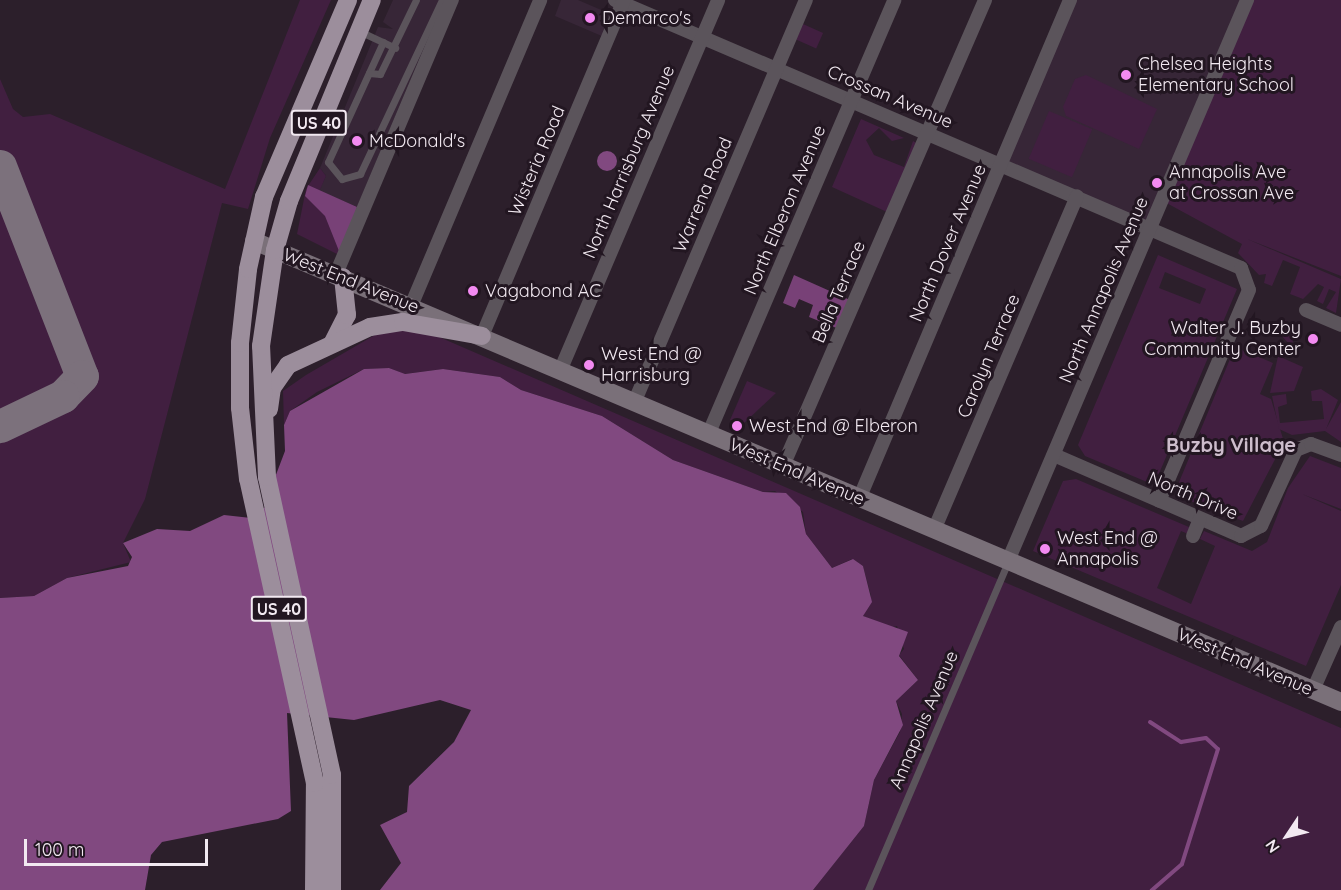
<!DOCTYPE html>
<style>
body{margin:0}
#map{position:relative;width:1341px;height:890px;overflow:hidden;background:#2c1f2b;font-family:Quicksand,sans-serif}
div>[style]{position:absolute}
.built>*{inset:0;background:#372637}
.green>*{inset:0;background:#411f40;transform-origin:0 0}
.forest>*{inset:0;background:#784177}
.water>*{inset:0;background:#814980}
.round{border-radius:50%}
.stream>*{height:4px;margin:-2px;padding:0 2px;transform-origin:2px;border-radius:2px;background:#814980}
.taxiway>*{height:33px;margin:-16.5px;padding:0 16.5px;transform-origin:16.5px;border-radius:16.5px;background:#7c717c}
.service>*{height:7px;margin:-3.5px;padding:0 3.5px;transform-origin:3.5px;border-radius:3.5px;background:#5b545b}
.minor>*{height:14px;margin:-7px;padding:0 7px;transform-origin:7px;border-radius:7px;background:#5b545b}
.secondary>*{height:18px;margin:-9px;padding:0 9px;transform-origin:9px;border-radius:9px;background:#7a7079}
.trunk>*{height:18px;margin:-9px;padding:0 9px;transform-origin:9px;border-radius:9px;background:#9c8e9c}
.dots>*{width:16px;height:16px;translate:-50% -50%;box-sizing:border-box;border:3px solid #221621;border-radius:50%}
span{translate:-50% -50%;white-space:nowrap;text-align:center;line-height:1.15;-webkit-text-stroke:6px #221621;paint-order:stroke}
.shield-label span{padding:2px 4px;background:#221621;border:2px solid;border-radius:4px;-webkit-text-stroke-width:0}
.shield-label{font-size:16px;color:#f2e9f1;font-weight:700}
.poi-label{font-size:18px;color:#f2e9f1}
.left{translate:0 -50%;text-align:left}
.right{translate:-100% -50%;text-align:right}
.street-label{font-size:18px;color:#f2e9f1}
.neighbourhood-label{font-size:20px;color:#cdbdcc;font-weight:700}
.north{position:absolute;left:1257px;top:806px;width:60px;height:60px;-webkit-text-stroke:4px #221621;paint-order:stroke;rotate:235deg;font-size:16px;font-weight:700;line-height:24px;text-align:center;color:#f2e9f1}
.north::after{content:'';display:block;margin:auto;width:21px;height:27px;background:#f2e9f1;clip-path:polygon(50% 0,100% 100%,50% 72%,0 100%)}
.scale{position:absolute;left:24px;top:839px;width:184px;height:27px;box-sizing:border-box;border:3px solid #f2e9f1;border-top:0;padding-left:8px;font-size:18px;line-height:21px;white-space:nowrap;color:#f2e9f1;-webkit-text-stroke:4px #221621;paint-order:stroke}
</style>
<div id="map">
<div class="built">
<i style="clip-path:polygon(393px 0,444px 0,357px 207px,319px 191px,326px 176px,320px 168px,378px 27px,393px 29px,383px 22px)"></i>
<i style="clip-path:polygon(561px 0,578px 0,613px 15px,604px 37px,555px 16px)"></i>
<i style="clip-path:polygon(1070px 0,1247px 0,1149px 227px,1001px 163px)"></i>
</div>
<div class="green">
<i style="clip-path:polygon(300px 0,331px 0,270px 138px,248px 209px,222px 203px,145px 499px,123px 543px,131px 562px,67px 578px,34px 596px,0 598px,0 79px,13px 109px,23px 117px,50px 114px,225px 189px)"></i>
<i style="clip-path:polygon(1247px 0,1341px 0,1341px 276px,1247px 239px,1341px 279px,1336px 313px,1326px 308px,1336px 292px,1329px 289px,1323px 304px,1317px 301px,1324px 287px,1318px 284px,1303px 299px,1290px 294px,1300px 267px,1283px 260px,1272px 286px,1264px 283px,1266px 274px,1259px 275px,1238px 253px,1242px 244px,1161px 200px)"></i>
<i style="left:803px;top:24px;width:22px;height:17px;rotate:24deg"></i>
<i style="clip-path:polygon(1086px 75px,1157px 109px,1139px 149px,1066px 116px,1063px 107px,1075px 79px)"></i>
<i style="left:1049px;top:111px;width:47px;height:52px;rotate:23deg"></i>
<i style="clip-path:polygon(861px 119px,904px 138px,892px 141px,879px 128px,866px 140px,874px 155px,904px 167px,913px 141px,918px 144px,887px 212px,832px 187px)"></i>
<i style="clip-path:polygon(320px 168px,326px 176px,319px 192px,357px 207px,341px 256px,297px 234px,306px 189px)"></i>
<i style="clip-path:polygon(evenodd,1158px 255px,1237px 289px,1158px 476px,1147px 482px,1085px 456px,1078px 445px,1158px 255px,1165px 272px,1206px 289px,1200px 304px,1159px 288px,1165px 272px)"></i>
<i style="clip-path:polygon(1284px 319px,1297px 332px,1291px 346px,1279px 333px)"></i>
<i style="clip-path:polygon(423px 330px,1341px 728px,1341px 890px,813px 890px,864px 826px,874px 780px,900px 732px,902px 714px,896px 701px,918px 680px,899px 655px,904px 649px,897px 626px,889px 628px,863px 616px,871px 596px,863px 566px,852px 559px,832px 568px,806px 534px,803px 512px,775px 491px,763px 492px,673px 460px,602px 416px,521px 390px,500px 377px,443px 369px,404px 374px,389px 368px,364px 369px,317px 392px,290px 411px,284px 425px,283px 391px,306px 375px,380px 332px)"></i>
<i style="clip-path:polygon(1235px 347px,1273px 363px,1260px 394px,1271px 399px,1284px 442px,1243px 521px,1182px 498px,1177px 487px)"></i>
<i style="clip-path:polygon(1278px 356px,1303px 367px,1294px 391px,1270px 393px)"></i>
<i style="clip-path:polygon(747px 381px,776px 393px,742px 425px,730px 420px)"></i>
<i style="clip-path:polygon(1321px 389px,1338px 400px,1326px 429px,1341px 402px,1341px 442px,1325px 431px,1292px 435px,1279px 429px,1272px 396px,1286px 394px,1287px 404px,1278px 407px,1280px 423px,1324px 419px,1322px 401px,1312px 401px,1311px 391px)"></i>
<i style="clip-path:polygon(1310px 456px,1341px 468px,1341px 509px,1302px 494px,1341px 511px,1341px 585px,1306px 666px,1033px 551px,1063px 481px,1076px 479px,1196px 530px,1193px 536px,1181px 531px,1157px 588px,1191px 604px,1215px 546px,1200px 539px,1204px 531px,1252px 551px,1267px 542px,1288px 488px)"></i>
</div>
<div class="forest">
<i style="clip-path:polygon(308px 185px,357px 207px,341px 256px,325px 216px,305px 196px)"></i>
<i style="clip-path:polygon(794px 275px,850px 300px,839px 329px,809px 317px,813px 305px,799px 299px,795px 308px,783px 303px)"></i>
</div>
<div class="water">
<i class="round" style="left:597px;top:151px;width:20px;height:20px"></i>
<i style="clip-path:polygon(389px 368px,405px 374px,443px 369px,500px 377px,521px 390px,602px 416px,673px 460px,763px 492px,786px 493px,800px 507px,806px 534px,832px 568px,853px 559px,863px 566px,872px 602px,863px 616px,908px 632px,899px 656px,918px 680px,896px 701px,903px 725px,874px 780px,864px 826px,813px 890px,380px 890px,401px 863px,380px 825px,407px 812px,409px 786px,454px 742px,471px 710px,440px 700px,354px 720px,287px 713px,291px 811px,278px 819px,162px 842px,151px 855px,145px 890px,0 890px,0 598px,34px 596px,67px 578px,128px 566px,132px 557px,123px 543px,157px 529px,190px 531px,224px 515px,251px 518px,277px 498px,274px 480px,285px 451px,284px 425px,290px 411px,364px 369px)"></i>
</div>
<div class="stream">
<i style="left:1150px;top:722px;width:37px;rotate:33deg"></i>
<i style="left:1181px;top:742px;width:25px;rotate:-9deg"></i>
<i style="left:1206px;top:738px;width:16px;rotate:43deg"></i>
<i style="left:1218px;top:749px;width:121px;rotate:107.4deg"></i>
<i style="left:1182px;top:864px;width:40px;rotate:139deg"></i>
</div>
<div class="taxiway">
<i style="left:0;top:166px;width:225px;rotate:68.7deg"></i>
<i style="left:82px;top:376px;width:28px;rotate:134deg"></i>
<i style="left:63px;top:396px;width:70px;rotate:154.5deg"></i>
</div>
<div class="service">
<i style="left:359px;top:31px;width:40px;rotate:25deg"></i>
<i style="left:383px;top:42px;width:132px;rotate:114.6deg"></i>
<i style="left:328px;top:162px;width:22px;rotate:51deg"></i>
<i style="left:342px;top:179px;width:19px;rotate:-16deg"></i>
<i style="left:360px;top:174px;width:192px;rotate:-64.8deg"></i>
<i style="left:369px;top:73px;width:11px;rotate:5deg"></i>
<i style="left:380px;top:74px;width:82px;rotate:-64.1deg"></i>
<i style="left:868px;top:890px;width:358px;rotate:-66.9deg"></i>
</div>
<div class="minor">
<i style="left:615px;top:0;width:681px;rotate:23.18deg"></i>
<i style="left:1241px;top:268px;width:23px;rotate:70deg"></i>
<i style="left:1249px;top:290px;width:229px;rotate:113.1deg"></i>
<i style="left:336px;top:274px;width:298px;rotate:-67.1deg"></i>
<i style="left:411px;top:306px;width:332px;rotate:-67.1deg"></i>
<i style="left:1306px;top:310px;width:38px;rotate:23deg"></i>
<i style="left:482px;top:336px;width:365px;rotate:-67.1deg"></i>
<i style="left:560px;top:371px;width:403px;rotate:-66.9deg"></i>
<i style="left:634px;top:403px;width:438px;rotate:-66.9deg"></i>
<i style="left:708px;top:435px;width:473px;rotate:-66.8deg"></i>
<i style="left:1054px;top:455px;width:204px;rotate:23.4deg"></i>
<i style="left:1241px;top:536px;width:22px;rotate:-27deg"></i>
<i style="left:1261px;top:526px;width:84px;rotate:-65.3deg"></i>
<i style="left:1296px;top:450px;width:16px;rotate:-22deg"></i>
<i style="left:1311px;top:444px;width:32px;rotate:20deg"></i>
<i style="left:783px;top:466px;width:508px;rotate:-66.56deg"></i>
<i style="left:859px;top:499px;width:542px;rotate:-67.08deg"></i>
<i style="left:934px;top:530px;width:363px;rotate:-66.8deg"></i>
<i style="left:1193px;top:536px;width:18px;rotate:-68deg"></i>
<i style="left:1008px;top:561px;width:610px;rotate:-66.92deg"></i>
<i style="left:1313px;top:690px;width:69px;rotate:-66deg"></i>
</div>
<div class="secondary">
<i style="left:254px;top:241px;width:1181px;rotate:22.98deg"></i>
</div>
<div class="trunk">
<i style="left:332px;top:344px;width:33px;rotate:-63deg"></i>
<i style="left:347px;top:315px;width:38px;rotate:-96deg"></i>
<i style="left:269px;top:409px;width:21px;rotate:-82deg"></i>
<i style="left:272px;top:388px;width:28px;rotate:-55deg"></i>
<i style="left:288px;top:365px;width:90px;rotate:-24.9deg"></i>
<i style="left:370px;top:327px;width:33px;rotate:-9deg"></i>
<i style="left:403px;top:322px;width:80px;rotate:10deg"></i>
<i style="left:314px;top:890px;width:107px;rotate:-89.5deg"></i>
<i style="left:315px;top:783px;width:311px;rotate:-102.4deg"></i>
<i style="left:248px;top:479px;width:71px;rotate:-96.4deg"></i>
<i style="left:240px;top:408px;width:65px;rotate:-90deg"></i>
<i style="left:240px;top:343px;width:74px;rotate:-83.8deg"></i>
<i style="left:248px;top:269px;width:74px;rotate:-77.5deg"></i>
<i style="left:264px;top:197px;width:214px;rotate:-66.9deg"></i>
<i style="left:332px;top:890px;width:115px;rotate:-90deg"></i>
<i style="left:332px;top:775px;width:305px;rotate:-102.3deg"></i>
<i style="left:267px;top:477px;width:131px;rotate:-92.6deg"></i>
<i style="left:261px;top:346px;width:97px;rotate:-81.7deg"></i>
<i style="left:275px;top:250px;width:51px;rotate:-74.1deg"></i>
<i style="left:289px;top:201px;width:217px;rotate:-67.6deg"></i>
</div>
<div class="dots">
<i style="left:590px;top:18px;background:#f38af1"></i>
<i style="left:1126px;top:75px;background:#f38af1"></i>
<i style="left:357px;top:141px;background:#f38af1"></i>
<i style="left:1157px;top:183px;background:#f38af1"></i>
<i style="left:473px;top:291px;background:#f38af1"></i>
<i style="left:1313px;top:339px;background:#f38af1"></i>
<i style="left:589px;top:365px;background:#f38af1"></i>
<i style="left:737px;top:426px;background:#f38af1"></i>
<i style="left:1045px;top:549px;background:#f38af1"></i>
</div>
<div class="shield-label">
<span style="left:319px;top:123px">US 40</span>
<span style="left:279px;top:609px">US 40</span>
</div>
<div class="poi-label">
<span class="left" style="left:602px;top:18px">Demarco's</span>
<span class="left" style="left:1138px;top:75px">Chelsea Heights<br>Elementary School</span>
<span class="left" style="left:369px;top:141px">McDonald's</span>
<span class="left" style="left:1169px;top:183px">Annapolis Ave<br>at Crossan Ave</span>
<span class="left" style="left:485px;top:291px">Vagabond AC</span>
<span class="right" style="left:1301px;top:339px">Walter J. Buzby<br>Community Center</span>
<span class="left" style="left:601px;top:365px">West End @<br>Harrisburg</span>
<span class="left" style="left:749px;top:426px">West End @ Elberon</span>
<span class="left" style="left:1057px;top:549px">West End @<br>Annapolis</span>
</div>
<div class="street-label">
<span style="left:890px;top:97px;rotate:23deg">Crossan Avenue</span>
<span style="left:537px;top:161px;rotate:-67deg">Wisteria Road</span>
<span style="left:629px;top:162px;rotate:-67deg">North Harrisburg Avenue</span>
<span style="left:703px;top:195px;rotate:-67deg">Warrena Road</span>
<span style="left:785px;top:210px;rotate:-67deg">North Elberon Avenue</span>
<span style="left:948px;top:243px;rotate:-67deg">North Dover Avenue</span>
<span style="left:351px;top:281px;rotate:22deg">West End Avenue</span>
<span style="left:1104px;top:290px;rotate:-67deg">North Annapolis Avenue</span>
<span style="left:839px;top:292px;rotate:-67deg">Bella Terrace</span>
<span style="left:989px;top:356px;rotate:-67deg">Carolyn Terrace</span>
<span style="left:797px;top:472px;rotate:23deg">West End Avenue</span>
<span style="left:1193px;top:496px;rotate:23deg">North Drive</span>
<span style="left:1245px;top:662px;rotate:23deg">West End Avenue</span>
<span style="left:924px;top:720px;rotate:-67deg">Annapolis Avenue</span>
</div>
<div class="neighbourhood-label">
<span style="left:1231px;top:444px">Buzby Village</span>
</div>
<div class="north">N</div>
<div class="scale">100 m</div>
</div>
